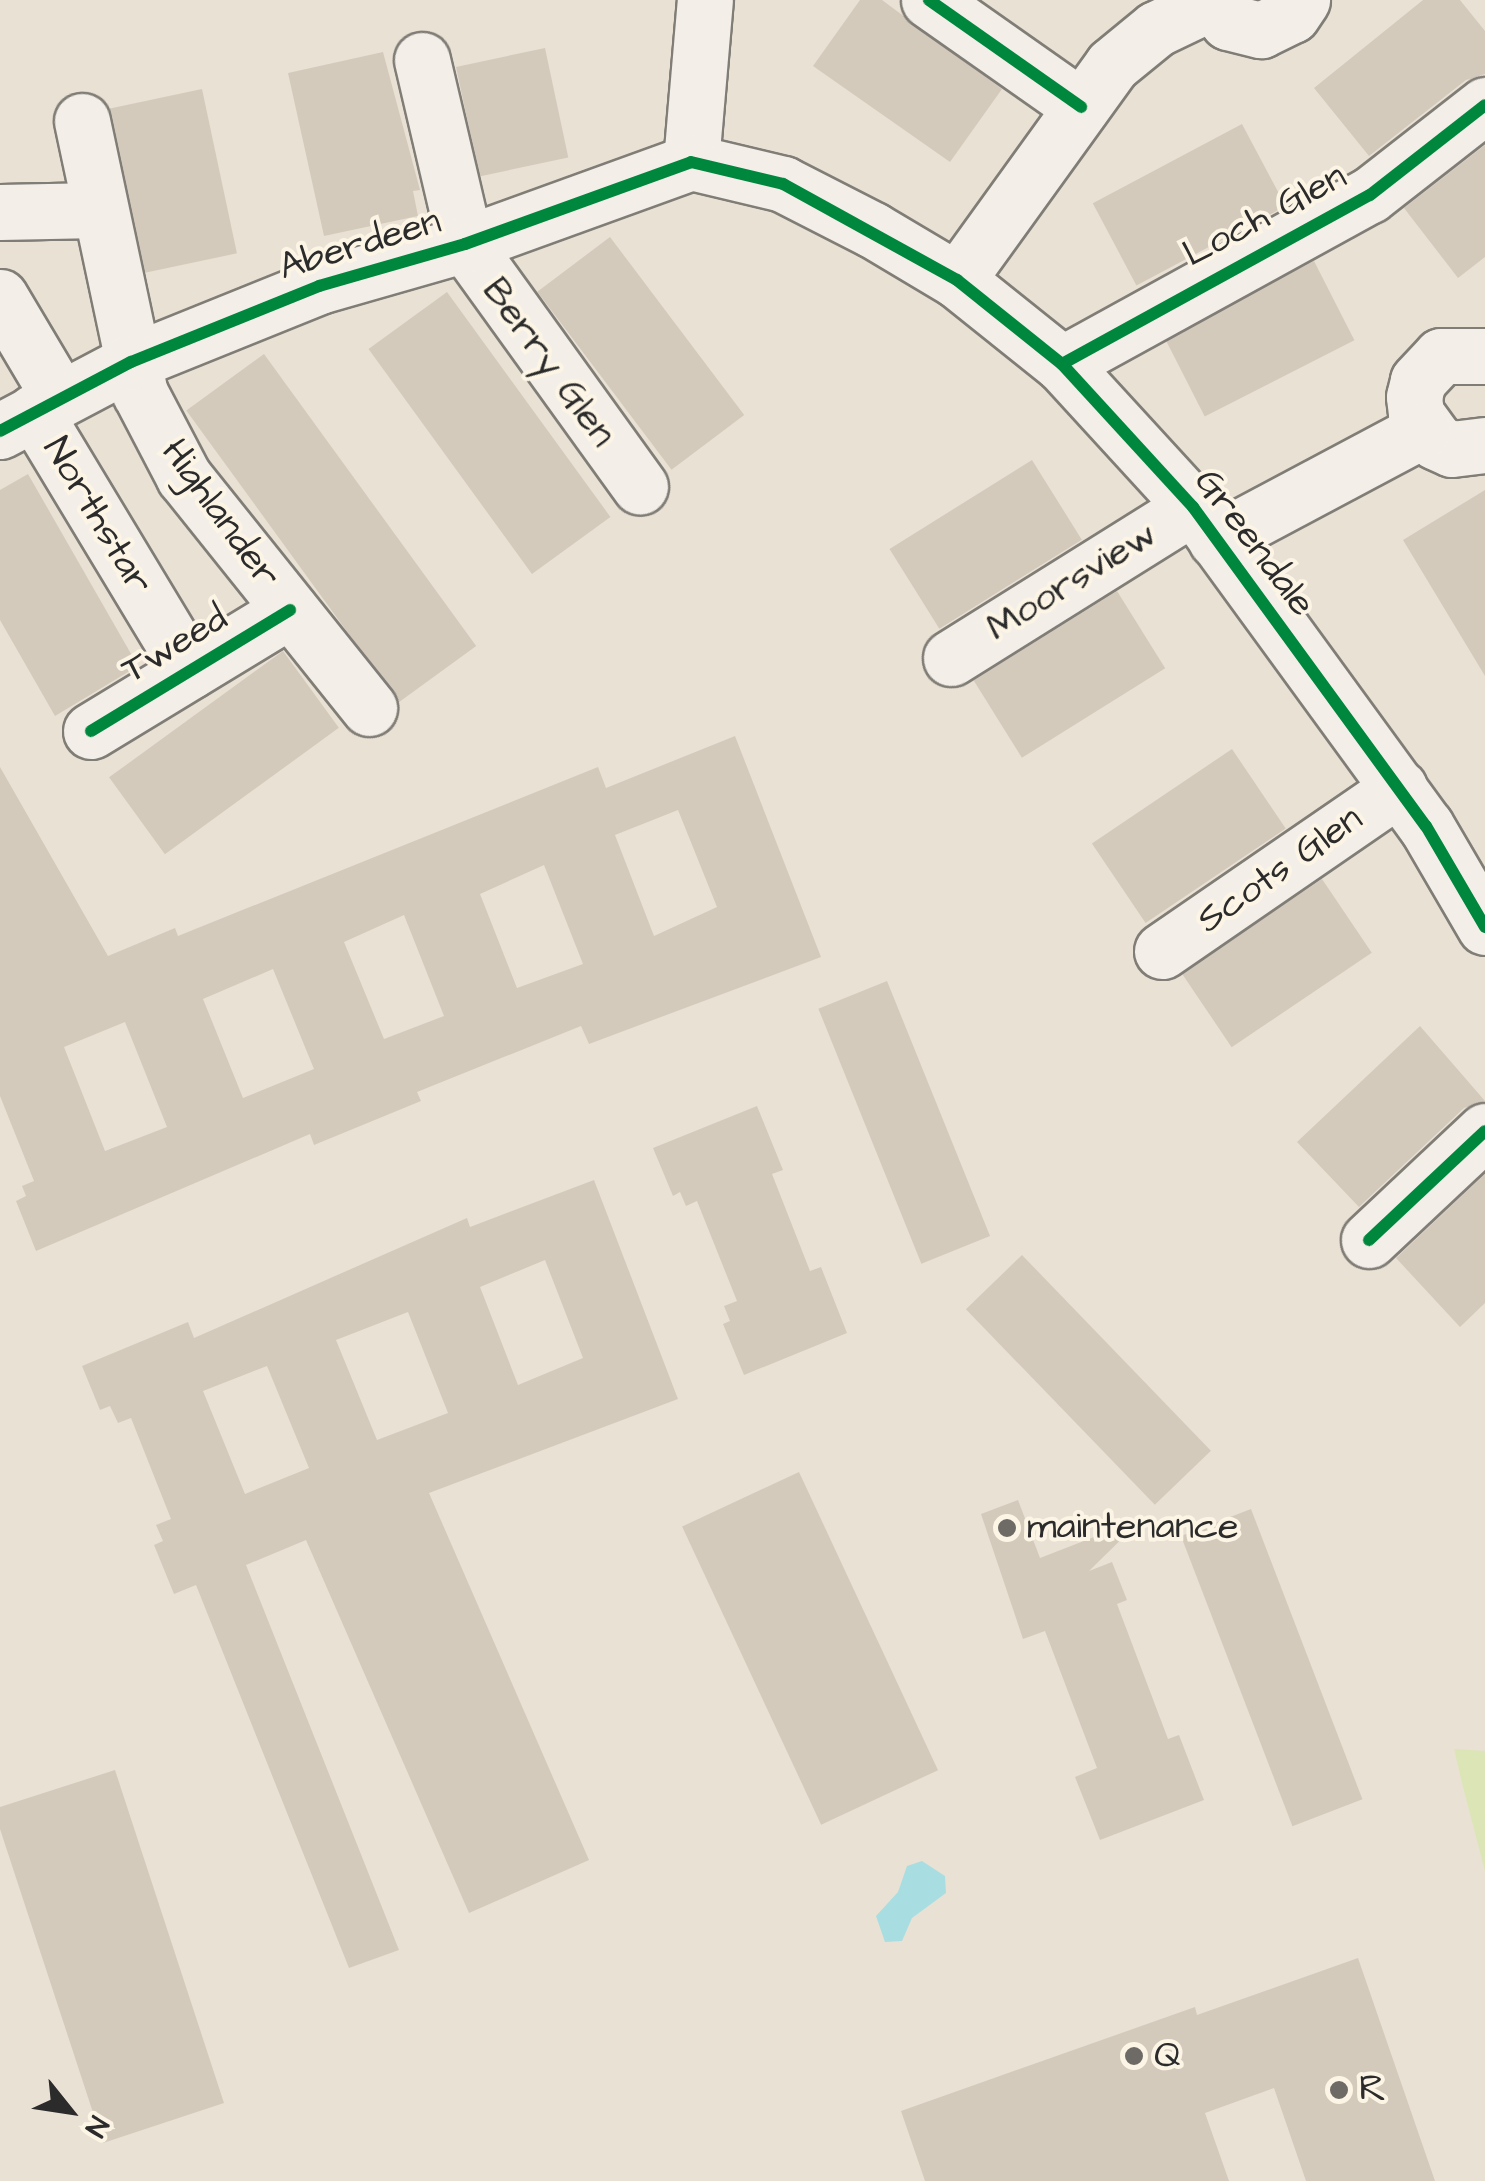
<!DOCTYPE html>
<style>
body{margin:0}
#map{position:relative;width:1485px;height:2181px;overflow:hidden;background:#e9e1d4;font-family:"Architects Daughter",sans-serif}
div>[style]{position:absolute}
.green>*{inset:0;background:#dce5b6}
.water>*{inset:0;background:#a8dee2}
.building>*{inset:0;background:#d4cabc;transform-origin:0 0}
.roads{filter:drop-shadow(2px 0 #807d77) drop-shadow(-2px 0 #807d77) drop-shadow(0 2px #807d77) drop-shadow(0 -2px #807d77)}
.minor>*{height:55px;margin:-27.5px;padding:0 27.5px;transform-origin:27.5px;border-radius:27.5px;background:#f3efe8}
.cycleway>*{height:12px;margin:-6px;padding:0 6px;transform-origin:6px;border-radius:6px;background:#00873e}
.dots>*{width:28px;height:28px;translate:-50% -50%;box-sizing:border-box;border:5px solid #fcf5e5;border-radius:50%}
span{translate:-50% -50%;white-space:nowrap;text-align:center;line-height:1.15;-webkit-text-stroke:8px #fcf5e5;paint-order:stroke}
.street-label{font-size:38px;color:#2b2b2b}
.poi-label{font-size:38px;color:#2b2b2b}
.left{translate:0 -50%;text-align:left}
.north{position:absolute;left:20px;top:2061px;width:100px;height:100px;-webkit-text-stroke:8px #fcf5e5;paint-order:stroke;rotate:120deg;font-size:28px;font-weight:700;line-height:40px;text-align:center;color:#2b2b2b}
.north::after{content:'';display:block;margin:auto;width:35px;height:45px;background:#2b2b2b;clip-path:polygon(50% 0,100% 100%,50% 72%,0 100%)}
</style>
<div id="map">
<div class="green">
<i style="clip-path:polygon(1454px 1749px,1485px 1751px,1485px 1871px,1463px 1787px)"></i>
</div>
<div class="water">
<i style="clip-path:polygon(922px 1861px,945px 1876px,946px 1893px,912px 1918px,902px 1941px,885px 1942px,876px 1916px,898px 1892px,907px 1866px)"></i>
</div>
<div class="building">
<i style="clip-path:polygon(860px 0,882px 0,1002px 89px,950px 162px,813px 66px)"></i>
<i style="clip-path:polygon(1423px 0,1460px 0,1485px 31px,1485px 74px,1466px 80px,1369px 156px,1314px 88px)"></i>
<i style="left:545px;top:48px;width:112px;height:91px;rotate:78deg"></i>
<i style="clip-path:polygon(383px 52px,420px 190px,413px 191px,418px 216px,324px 236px,288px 73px)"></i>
<i style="left:202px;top:89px;width:168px;height:94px;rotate:78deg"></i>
<i style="left:1242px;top:124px;width:93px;height:169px;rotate:62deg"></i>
<i style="clip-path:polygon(1485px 145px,1485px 257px,1458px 278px,1404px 208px)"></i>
<i style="left:610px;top:237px;width:223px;height:91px;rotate:53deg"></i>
<i style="left:1314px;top:261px;width:89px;height:168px;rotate:63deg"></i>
<i style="left:447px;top:292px;width:278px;height:97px;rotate:54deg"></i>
<i style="left:264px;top:354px;width:361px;height:96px;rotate:54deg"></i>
<i style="left:1032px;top:460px;width:94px;height:168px;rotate:58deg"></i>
<i style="clip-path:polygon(28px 474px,138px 666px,55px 716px,0 620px,0 490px)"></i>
<i style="clip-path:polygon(1485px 490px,1485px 676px,1403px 540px)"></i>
<i style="left:1117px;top:591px;width:91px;height:169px;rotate:58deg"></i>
<i style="left:283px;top:651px;width:95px;height:215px;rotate:54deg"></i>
<i style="clip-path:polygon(evenodd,735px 736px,821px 957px,589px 1044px,581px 1026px,417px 1092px,421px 1101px,314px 1145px,310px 1134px,36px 1251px,16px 1201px,26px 1196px,22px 1186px,34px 1181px,0 1096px,0 767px,108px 956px,175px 928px,178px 936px,598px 767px,606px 788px,735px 736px,678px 810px,717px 907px,654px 936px,615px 835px,678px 810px,735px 736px,544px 865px,583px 964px,517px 988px,480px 894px,544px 865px,735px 736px,404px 915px,444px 1016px,384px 1039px,344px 942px,404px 915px,735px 736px,273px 969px,314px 1069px,243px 1098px,203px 999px,273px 969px,735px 736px,125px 1022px,167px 1127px,105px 1151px,64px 1047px,125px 1022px)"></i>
<i style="left:1232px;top:749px;width:96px;height:169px;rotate:56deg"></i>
<i style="left:1322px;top:879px;width:89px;height:169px;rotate:56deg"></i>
<i style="left:887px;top:981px;width:275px;height:74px;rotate:68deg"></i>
<i style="clip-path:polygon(1420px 1026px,1485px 1101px,1464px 1108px,1359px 1207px,1297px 1142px)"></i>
<i style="clip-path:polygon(757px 1106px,783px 1170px,772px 1174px,810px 1271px,821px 1267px,847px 1333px,744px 1375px,723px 1324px,730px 1321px,724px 1306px,737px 1301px,697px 1201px,686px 1206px,680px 1192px,673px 1196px,653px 1148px)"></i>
<i style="clip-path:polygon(1485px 1174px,1485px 1303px,1460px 1327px,1396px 1258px)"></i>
<i style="clip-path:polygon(evenodd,594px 1180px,678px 1399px,429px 1493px,589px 1860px,469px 1913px,306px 1540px,246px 1565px,399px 1950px,349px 1968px,196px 1585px,174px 1594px,154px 1545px,163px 1541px,156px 1525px,171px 1519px,131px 1418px,118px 1423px,110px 1406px,100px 1410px,82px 1366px,188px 1322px,194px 1338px,467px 1218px,470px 1227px,594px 1180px,545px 1260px,583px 1358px,518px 1385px,480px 1287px,545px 1260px,594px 1180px,408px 1312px,448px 1413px,377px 1440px,336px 1340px,408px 1312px,594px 1180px,267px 1366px,309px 1468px,245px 1494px,203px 1391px,267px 1366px)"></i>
<i style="left:1022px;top:1255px;width:272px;height:78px;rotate:46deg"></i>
<i style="left:799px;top:1472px;width:329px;height:129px;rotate:65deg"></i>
<i style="clip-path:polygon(1018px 1500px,1040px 1558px,1143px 1518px,1089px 1571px,1112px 1562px,1127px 1600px,1117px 1604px,1168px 1739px,1179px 1735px,1204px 1800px,1100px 1840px,1075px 1777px,1097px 1768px,1045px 1631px,1023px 1639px,981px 1514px)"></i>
<i style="left:1251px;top:1509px;width:311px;height:75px;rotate:69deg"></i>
<i style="clip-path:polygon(115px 1770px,224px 2103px,103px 2143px,0 1829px,0 1807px)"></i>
<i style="clip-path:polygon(1358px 1958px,1435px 2181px,1306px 2181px,1274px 2088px,1205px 2113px,1229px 2181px,925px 2181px,901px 2111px,1195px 2007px,1197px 2015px)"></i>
</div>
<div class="roads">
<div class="minor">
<i style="left:929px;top:0;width:186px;rotate:35.1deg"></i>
<i style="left:1211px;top:0;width:28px;rotate:52deg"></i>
<i style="left:1228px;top:22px;width:34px;rotate:14deg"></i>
<i style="left:1261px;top:30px;width:34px;rotate:-26deg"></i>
<i style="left:1292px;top:15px;width:18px;rotate:-56deg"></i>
<i style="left:422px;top:60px;width:189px;rotate:76.8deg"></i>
<i style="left:465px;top:244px;width:299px;rotate:54.2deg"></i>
<i style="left:82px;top:121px;width:278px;rotate:78deg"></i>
<i style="left:140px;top:393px;width:95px;rotate:62.4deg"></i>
<i style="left:184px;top:477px;width:296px;rotate:51.3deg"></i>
<i style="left:691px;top:162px;width:95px;rotate:13.4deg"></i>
<i style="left:783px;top:184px;width:101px;rotate:27.1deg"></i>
<i style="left:873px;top:230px;width:98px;rotate:30.8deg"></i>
<i style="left:957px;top:280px;width:134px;rotate:38.7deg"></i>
<i style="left:1062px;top:364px;width:194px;rotate:47.5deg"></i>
<i style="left:1193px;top:507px;width:395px;rotate:53.9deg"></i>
<i style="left:1426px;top:826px;width:117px;rotate:59.7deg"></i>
<i style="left:691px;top:162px;width:163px;rotate:-85.1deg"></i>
<i style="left:0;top:212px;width:98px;rotate:-1.2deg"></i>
<i style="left:957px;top:280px;width:265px;rotate:-54.2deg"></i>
<i style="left:1112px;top:65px;width:57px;rotate:-39.3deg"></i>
<i style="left:1156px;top:29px;width:62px;rotate:-25.7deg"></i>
<i style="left:0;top:297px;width:117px;rotate:59.3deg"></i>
<i style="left:1485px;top:356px;width:44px;rotate:180deg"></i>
<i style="left:1441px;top:356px;width:34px;rotate:133deg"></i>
<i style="left:1418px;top:381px;width:16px;rotate:104deg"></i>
<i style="left:1414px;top:397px;width:17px;rotate:83deg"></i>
<i style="left:1416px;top:414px;width:34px;rotate:54deg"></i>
<i style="left:1436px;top:442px;width:17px;rotate:24deg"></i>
<i style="left:1452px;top:449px;width:33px;rotate:-7deg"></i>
<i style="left:1062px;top:364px;width:351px;rotate:-28.8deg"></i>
<i style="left:1370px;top:195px;width:146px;rotate:-38deg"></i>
<i style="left:34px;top:412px;width:302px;rotate:58.9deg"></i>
<i style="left:0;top:431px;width:148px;rotate:-27.8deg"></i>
<i style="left:131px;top:362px;width:203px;rotate:-22deg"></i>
<i style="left:319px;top:286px;width:152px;rotate:-16deg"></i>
<i style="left:465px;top:244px;width:240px;rotate:-19.9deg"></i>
<i style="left:1216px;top:540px;width:234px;rotate:-28deg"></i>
<i style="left:951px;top:658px;width:285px;rotate:-32deg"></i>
<i style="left:91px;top:731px;width:233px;rotate:-31.3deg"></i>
<i style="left:1162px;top:951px;width:288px;rotate:-34.5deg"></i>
<i style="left:1369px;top:1240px;width:159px;rotate:-43.2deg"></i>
</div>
</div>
<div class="cycleway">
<i style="left:929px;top:0;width:186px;rotate:35.1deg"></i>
<i style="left:1062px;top:364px;width:351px;rotate:-28.8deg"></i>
<i style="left:1370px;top:195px;width:146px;rotate:-38deg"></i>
<i style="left:0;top:431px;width:148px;rotate:-27.8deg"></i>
<i style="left:131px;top:362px;width:203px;rotate:-22deg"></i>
<i style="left:319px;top:286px;width:152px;rotate:-16deg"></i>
<i style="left:465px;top:244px;width:240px;rotate:-19.9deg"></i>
<i style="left:691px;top:162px;width:95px;rotate:13.4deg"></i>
<i style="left:783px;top:184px;width:199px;rotate:28.9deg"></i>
<i style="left:957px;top:280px;width:134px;rotate:38.7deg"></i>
<i style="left:1062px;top:364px;width:194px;rotate:47.5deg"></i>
<i style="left:1193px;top:507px;width:395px;rotate:53.9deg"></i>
<i style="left:1426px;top:826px;width:117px;rotate:59.7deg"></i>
<i style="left:91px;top:731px;width:233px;rotate:-31.3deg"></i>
<i style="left:1369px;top:1240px;width:159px;rotate:-43.2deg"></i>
</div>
<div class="dots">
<i style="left:1007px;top:1528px;background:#6e6b66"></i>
<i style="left:1134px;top:2056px;background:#6e6b66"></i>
<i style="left:1339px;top:2090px;background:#6e6b66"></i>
</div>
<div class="street-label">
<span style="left:1265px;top:216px;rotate:-28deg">Loch Glen</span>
<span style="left:360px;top:245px;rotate:-17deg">Aberdeen</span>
<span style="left:548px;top:363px;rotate:54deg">Berry Glen</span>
<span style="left:220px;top:514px;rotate:54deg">Highlander</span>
<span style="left:97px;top:516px;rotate:59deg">Northstar</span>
<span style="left:1254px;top:543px;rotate:53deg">Greendale</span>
<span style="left:1072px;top:582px;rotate:-32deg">Moorsview</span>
<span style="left:175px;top:645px;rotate:-31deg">Tweed</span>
<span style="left:1280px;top:870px;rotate:-35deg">Scots Glen</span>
</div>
<div class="poi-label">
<span class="left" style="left:1027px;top:1528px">maintenance</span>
<span class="left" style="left:1154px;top:2056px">Q</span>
<span class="left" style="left:1359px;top:2090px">R</span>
</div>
<div class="north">N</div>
</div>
